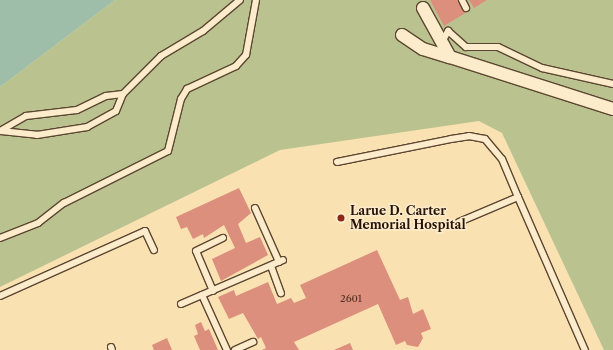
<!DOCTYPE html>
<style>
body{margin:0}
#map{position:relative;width:613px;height:350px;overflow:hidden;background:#fae1b1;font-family:"Libre Caslon Text",serif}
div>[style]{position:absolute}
.green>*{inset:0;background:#bac38f}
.water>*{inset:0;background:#9ebeaa}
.building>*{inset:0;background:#dc8f7d}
.roads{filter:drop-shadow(1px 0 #5c4631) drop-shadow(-1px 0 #5c4631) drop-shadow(0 1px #5c4631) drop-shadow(0 -1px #5c4631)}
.lane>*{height:6px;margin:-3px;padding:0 3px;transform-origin:3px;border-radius:3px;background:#fceccc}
.street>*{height:12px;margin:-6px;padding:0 6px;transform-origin:6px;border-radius:6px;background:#fceccc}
.dots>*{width:11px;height:11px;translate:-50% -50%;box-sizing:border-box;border:2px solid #fceccc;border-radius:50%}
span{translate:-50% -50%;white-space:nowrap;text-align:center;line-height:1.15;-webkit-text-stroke:3px #fceccc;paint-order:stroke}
.number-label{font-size:10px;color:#543124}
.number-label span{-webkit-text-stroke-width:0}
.poi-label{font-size:12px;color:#271206;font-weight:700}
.left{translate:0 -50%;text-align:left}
</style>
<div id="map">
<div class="green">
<i style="clip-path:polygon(115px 0,613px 0,613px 350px,604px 350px,502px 133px,479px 121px,280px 150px,0 287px,0 87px)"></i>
</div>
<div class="water">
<i style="clip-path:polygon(0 0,115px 0,0 87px)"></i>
</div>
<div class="building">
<i style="clip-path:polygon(430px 0,460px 0,467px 12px,444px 26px)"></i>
<i style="clip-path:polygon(469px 0,487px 0,474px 8px)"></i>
<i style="clip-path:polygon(239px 188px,251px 213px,238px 224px,246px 243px,260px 237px,268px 255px,221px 281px,212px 259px,235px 248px,224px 225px,204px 238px,203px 234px,193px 239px,187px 227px,181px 229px,176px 217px)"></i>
<i style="clip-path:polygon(377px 250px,400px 300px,408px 297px,413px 314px,423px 309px,431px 329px,421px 333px,423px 338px,418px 347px,407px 345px,405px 341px,396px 345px,378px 304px,294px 342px,299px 350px,262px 350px,266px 348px,261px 337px,258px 339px,243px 313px,229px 319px,218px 297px,234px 290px,236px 296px,268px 282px,277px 304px,291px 298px,294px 303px,306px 298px,300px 285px)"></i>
<i style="clip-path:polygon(201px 322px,205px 331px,209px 329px,218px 350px,200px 350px,194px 336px,198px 334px,195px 325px)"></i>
<i style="clip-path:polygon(167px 338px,172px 350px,154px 350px,152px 345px)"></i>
<i style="clip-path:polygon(350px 343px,353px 350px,334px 350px)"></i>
</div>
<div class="roads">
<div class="lane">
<i style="left:462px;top:0;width:9px;rotate:63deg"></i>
<i style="left:442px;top:42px;width:13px;rotate:-61deg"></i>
<i style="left:448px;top:31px;width:24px;rotate:42deg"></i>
<i style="left:466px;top:47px;width:32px"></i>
<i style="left:498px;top:47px;width:49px;rotate:25.5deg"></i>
<i style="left:542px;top:68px;width:73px;rotate:12.7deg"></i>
<i style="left:0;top:131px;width:30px;rotate:-30deg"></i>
<i style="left:26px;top:116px;width:51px;rotate:-6.7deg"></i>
<i style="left:77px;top:110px;width:32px;rotate:-26deg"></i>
<i style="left:106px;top:96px;width:17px;rotate:-7deg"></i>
<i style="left:123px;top:94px;width:54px;rotate:-45deg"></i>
<i style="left:161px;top:56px;width:49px;rotate:-30.8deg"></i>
<i style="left:203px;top:31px;width:48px;rotate:-40deg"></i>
<i style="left:1px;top:131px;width:36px;rotate:6deg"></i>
<i style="left:37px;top:135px;width:51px;rotate:-9.1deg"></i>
<i style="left:87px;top:127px;width:33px;rotate:-29deg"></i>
<i style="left:116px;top:111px;width:18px;rotate:-68deg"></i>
<i style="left:337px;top:162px;width:116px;rotate:-11.4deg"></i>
<i style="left:451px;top:139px;width:18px;rotate:-9deg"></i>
<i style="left:469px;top:136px;width:16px;rotate:11deg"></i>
<i style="left:485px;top:139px;width:26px;rotate:50deg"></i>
<i style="left:502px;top:159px;width:41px;rotate:67.2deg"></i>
<i style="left:518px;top:197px;width:64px;rotate:157deg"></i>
<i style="left:518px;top:197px;width:167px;rotate:66.4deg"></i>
<i style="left:255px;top:208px;width:59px;rotate:66deg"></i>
<i style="left:0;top:238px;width:41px;rotate:-21.5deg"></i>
<i style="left:38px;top:223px;width:33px;rotate:-38deg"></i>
<i style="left:64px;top:203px;width:116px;rotate:-26.6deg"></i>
<i style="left:168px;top:151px;width:54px;rotate:-76deg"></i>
<i style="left:181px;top:99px;width:12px;rotate:-59deg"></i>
<i style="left:187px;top:89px;width:54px;rotate:-25.1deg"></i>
<i style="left:236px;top:66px;width:15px;rotate:-48deg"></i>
<i style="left:246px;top:55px;width:56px;rotate:-79.7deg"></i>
<i style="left:271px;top:266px;width:29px;rotate:70deg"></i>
<i style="left:213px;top:291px;width:43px;rotate:-113deg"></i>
<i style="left:196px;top:251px;width:30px;rotate:-26deg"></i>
<i style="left:202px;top:295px;width:60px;rotate:65.6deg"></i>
<i style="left:0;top:296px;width:159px;rotate:-24.1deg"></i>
<i style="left:145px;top:231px;width:21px;rotate:65deg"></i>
<i style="left:181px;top:304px;width:111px;rotate:-23.3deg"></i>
<i style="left:111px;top:347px;width:3px;rotate:72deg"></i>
<i style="left:235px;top:350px;width:20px;rotate:-24deg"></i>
</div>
<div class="street">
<i style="left:423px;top:8px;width:56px;rotate:61.1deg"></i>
<i style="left:450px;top:57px;width:171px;rotate:17.7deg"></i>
<i style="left:402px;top:35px;width:25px;rotate:34deg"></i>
<i style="left:423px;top:49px;width:28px;rotate:17deg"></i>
</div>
</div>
<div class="dots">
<i style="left:341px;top:218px;background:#8f2418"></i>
</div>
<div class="number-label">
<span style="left:351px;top:299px">2601</span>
</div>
<div class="poi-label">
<span class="left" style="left:350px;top:218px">Larue D. Carter<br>Memorial Hospital</span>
</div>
</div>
